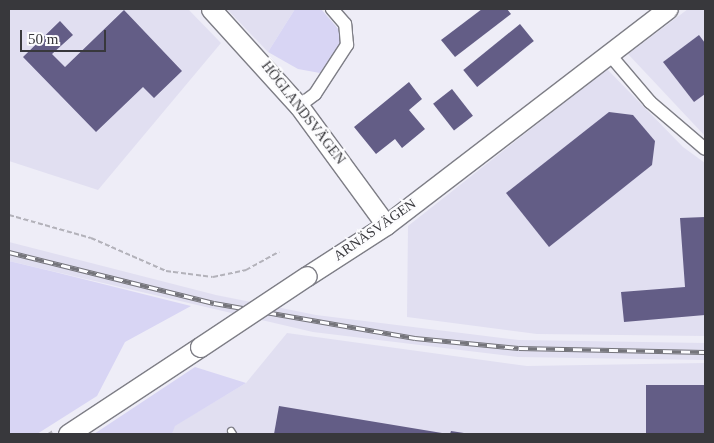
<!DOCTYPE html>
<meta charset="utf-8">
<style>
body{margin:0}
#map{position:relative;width:714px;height:443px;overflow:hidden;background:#eeedf7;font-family:Georgia,serif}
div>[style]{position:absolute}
.built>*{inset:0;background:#e1dff1}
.green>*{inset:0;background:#d8d5f4}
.building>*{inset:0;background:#635d86;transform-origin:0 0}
.path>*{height:2px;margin-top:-1px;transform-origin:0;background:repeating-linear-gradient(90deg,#b3b2ba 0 5px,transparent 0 7.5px)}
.roads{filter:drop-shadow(1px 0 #7e7e86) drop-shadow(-1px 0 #7e7e86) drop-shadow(0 1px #7e7e86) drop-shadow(0 -1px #7e7e86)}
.lane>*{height:6px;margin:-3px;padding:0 3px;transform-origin:3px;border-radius:3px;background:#fff}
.street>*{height:12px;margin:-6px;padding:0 6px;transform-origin:6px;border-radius:6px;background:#fff}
.secondary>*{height:19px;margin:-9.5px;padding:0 9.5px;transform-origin:9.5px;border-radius:9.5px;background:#fff}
.rail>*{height:5px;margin-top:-2.5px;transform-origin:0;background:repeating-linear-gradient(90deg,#fcfcfe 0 9px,#75757b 0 18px);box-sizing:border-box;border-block:1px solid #75757b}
.bridges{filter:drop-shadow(1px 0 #7e7e86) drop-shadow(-1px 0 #7e7e86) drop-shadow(0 1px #7e7e86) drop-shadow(0 -1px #7e7e86)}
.secondary-bridge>*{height:19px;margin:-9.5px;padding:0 9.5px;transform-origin:9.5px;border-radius:9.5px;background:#fff}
span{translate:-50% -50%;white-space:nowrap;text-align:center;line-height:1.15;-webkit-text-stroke:5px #fcfcfe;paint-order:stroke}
.street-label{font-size:14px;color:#38383c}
.frame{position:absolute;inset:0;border:10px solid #38383c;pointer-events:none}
.scale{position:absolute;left:20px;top:30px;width:86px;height:22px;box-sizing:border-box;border:2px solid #38383c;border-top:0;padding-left:6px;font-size:15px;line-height:18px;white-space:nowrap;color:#38383c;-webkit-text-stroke:4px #fcfcfe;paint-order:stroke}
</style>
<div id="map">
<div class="built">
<i style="clip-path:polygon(9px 9px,188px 9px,221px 43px,98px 190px,9px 161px)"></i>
<i style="clip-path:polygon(227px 9px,295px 9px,268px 52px)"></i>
<i style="clip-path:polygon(688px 9px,705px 9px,705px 136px,628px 54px)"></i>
<i style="clip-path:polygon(607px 69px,683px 147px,705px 163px,705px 336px,537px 334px,407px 317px,408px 226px)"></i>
<i style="clip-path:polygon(9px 242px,216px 295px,316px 315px,519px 340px,705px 343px,705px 360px,518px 357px,313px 332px,9px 261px)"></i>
<i style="clip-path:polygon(287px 333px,527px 366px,705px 363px,705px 434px,172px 434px,174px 426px,246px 383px)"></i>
</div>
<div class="green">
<i style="clip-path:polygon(295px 9px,321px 9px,340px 31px,341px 42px,320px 73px,298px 69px,268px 52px)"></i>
<i style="clip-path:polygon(9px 261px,55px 272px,191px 306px,125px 342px,97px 396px,37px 434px,9px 434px)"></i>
<i style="clip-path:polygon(195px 367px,246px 383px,175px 426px,172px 434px,94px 434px)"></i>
</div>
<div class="building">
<i style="clip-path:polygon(482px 9px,507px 9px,511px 14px,455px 57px,441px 40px)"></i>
<i style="clip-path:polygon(124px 10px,182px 71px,154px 98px,143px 87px,96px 132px,23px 57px,60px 21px,73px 35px,52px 54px,65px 67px)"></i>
<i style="left:520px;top:24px;width:22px;height:73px;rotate:51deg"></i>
<i style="clip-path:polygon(699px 35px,705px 43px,705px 94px,694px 102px,663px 62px)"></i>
<i style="clip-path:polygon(409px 82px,422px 99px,409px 110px,425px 129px,402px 148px,395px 139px,376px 154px,354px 127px)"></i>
<i style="left:452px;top:89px;width:34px;height:24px;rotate:52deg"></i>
<i style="clip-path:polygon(609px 112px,633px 115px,655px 141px,652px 165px,549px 247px,506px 193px)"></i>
<i style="clip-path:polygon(705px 217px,705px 315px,624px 322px,621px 292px,685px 287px,680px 218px)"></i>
<i style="left:705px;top:385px;width:49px;height:59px;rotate:90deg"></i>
<i style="clip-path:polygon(279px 406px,442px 433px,442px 434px,274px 434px)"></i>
<i style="clip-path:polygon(451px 431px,464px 433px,463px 434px,450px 434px)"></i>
</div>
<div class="path">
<i style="left:9px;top:215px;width:85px;rotate:15.7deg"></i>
<i style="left:91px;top:238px;width:82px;rotate:23.7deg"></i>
<i style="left:166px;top:271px;width:47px;rotate:7.3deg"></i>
<i style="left:213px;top:277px;width:34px;rotate:-12deg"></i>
<i style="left:246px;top:270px;width:38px;rotate:-29deg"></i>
<i style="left:48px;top:434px;width:6px;rotate:-31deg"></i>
</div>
<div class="roads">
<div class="lane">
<i style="left:231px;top:431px;width:4px;rotate:56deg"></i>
</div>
<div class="street">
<i style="left:610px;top:55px;width:62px;rotate:49.6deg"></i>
<i style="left:650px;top:102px;width:72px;rotate:40.5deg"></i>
<i style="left:299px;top:106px;width:20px;rotate:-37deg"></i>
<i style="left:315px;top:94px;width:59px;rotate:-56.9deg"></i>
<i style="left:347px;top:45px;width:21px;rotate:-95deg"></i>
<i style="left:345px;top:24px;width:20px;rotate:-131deg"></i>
</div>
<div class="secondary">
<i style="left:211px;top:9px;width:131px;rotate:47.8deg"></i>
<i style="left:299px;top:106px;width:147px;rotate:53.8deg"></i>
<i style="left:307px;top:276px;width:94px;rotate:-32.8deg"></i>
<i style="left:386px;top:225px;width:355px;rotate:-37.5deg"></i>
<i style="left:68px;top:434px;width:158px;rotate:-33.4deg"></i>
</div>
</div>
<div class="rail">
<i style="left:9px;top:252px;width:211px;rotate:14deg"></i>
<i style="left:214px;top:303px;width:204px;rotate:9.9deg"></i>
<i style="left:415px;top:338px;width:104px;rotate:5.5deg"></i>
<i style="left:519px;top:348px;width:186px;rotate:1.2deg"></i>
</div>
<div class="bridges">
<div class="secondary-bridge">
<i style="left:200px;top:347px;width:128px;rotate:-33.6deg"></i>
</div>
</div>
<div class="street-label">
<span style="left:303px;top:113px;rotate:52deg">HÖGLANDSVÄGEN</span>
<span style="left:375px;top:230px;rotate:-35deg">ARNÄSVÄGEN</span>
</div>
<div class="frame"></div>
<div class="scale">50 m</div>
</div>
